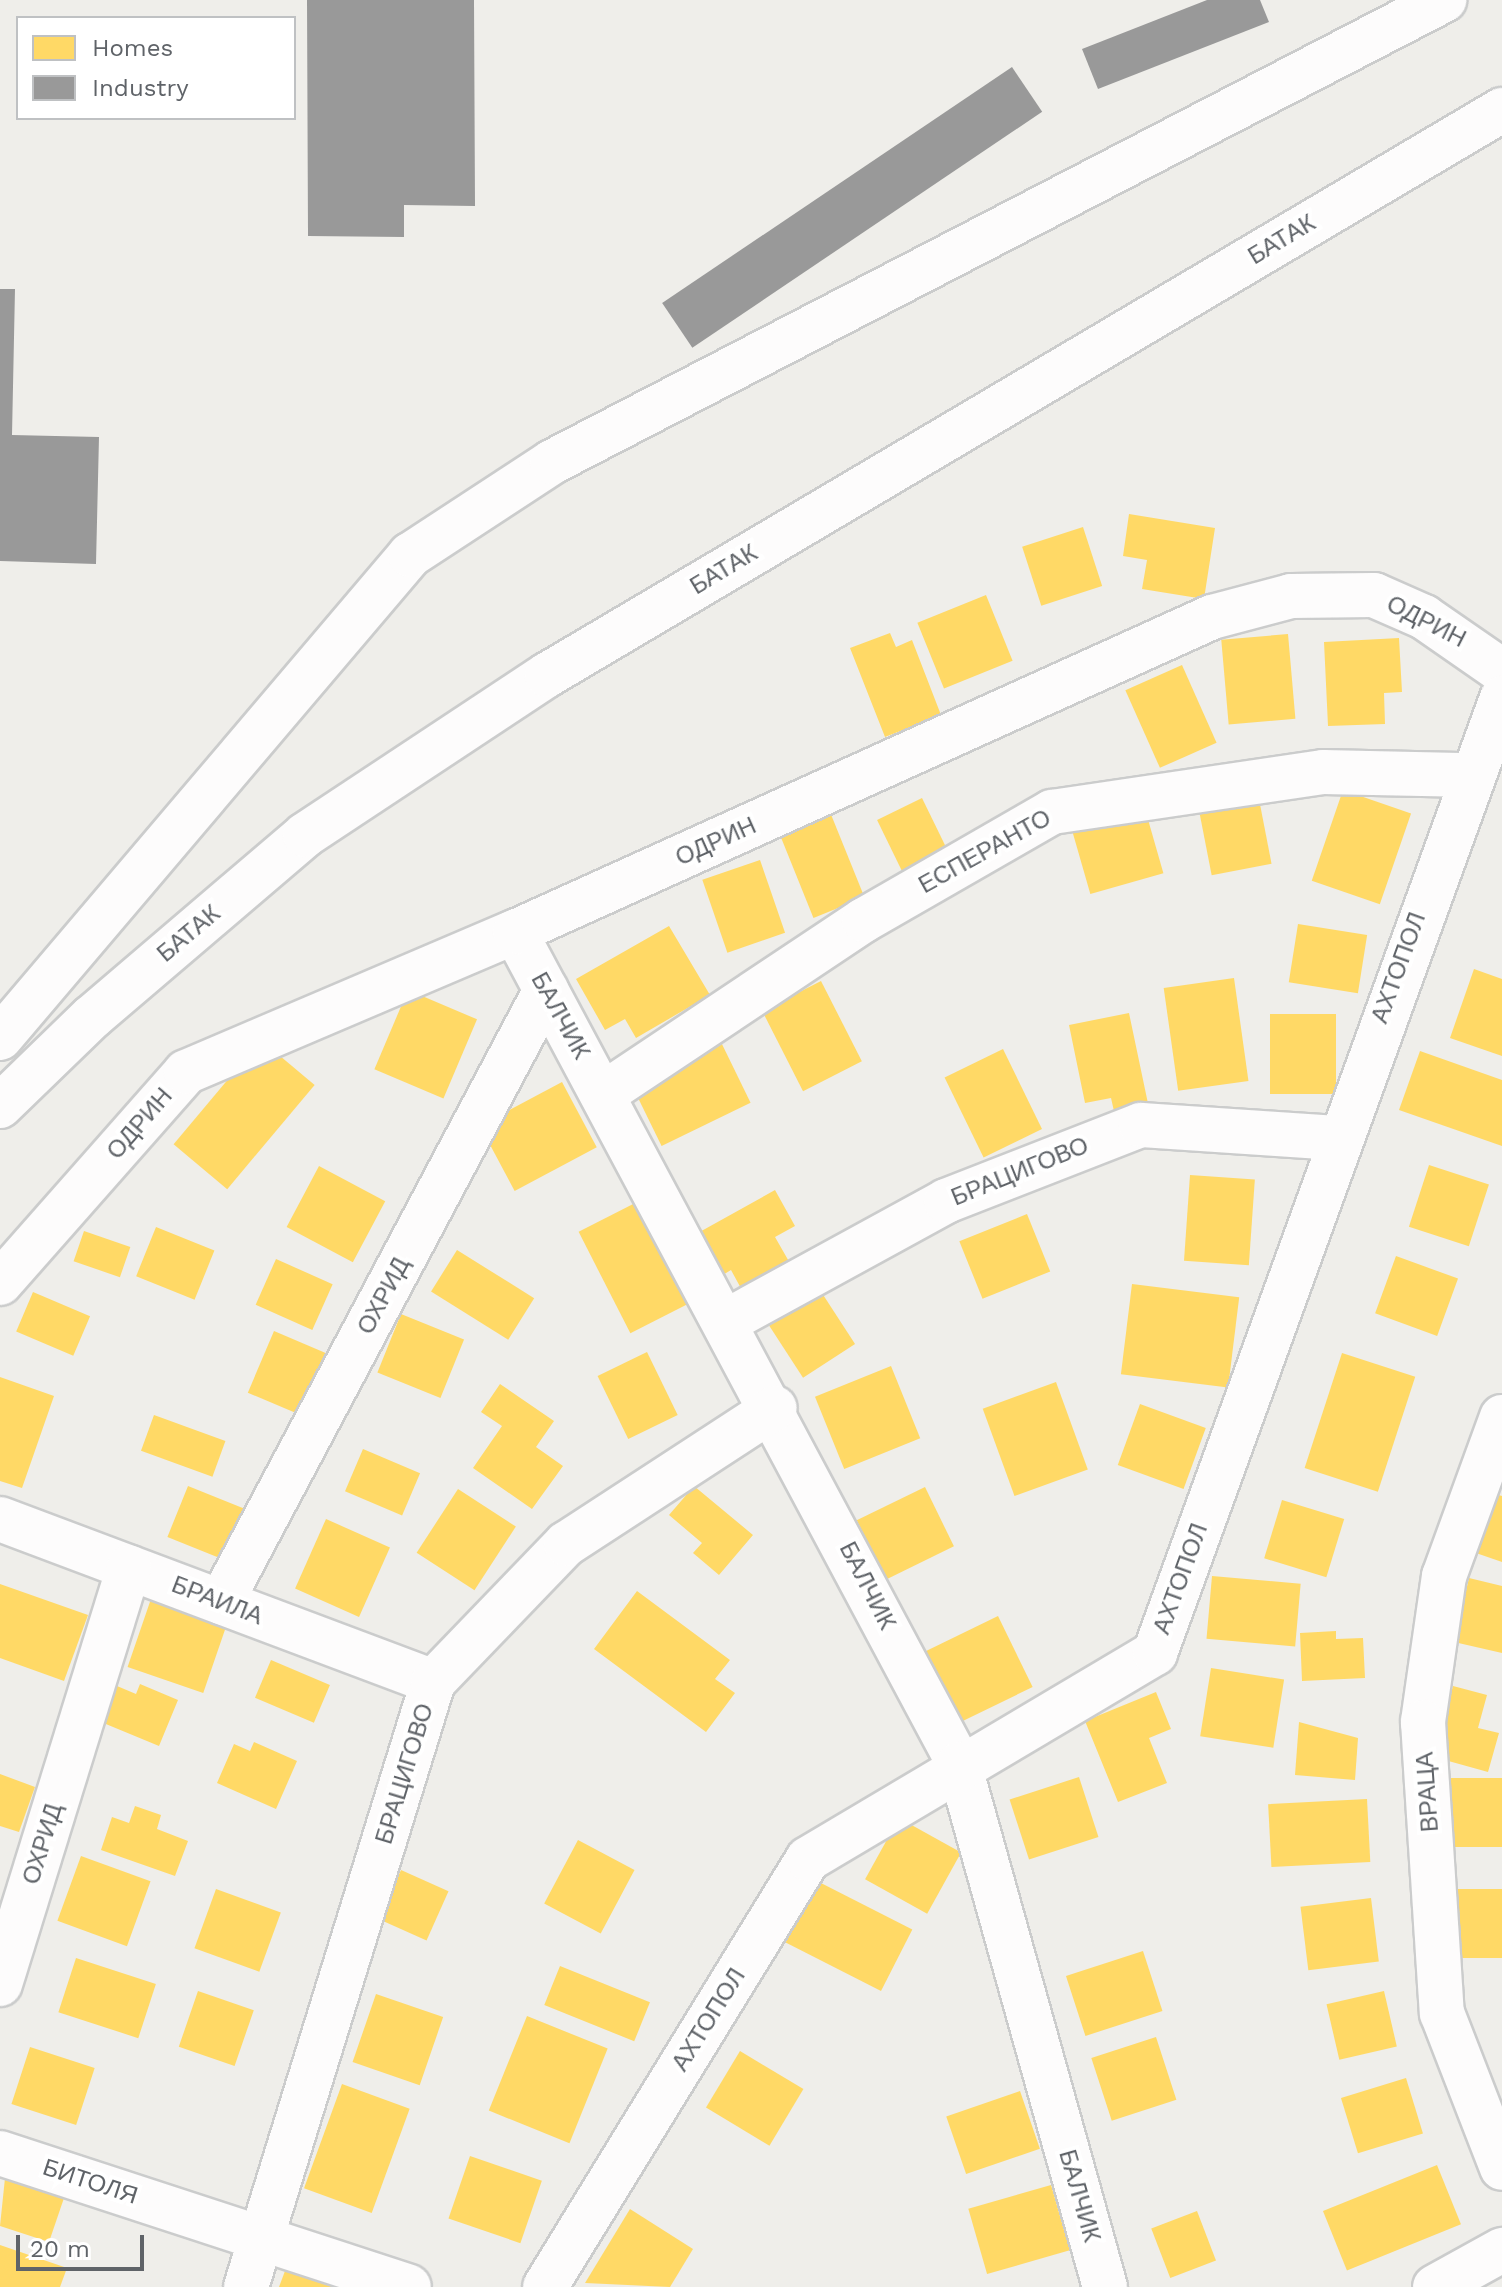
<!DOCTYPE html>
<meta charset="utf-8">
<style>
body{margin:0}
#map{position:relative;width:1502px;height:2287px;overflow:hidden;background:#efeeea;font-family:"Work Sans",sans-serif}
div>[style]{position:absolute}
.homes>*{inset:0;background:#ffd966;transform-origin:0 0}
.industry>*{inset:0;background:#999;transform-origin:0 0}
.roads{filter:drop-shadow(2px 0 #cbcccc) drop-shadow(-2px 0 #cbcccc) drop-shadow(0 2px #cbcccc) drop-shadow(0 -2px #cbcccc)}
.minor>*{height:44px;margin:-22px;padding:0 22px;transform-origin:22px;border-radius:22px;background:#fdfcfc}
span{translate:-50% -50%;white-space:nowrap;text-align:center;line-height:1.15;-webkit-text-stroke:8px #fff;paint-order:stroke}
.street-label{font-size:24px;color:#5f6368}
.legend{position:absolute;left:16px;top:16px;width:280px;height:104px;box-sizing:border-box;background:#fff;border:2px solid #bfc1c3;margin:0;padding:10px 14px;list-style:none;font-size:24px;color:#5f6368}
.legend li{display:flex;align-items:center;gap:16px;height:40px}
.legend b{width:40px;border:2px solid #bfc1c3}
.scale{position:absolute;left:16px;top:2235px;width:128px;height:36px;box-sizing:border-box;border:4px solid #5f6368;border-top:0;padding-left:10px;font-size:24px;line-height:28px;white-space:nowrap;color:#5f6368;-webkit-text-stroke:6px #fff;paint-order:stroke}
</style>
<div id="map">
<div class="homes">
<i style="clip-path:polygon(1129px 514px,1215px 528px,1204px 599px,1142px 589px,1147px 560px,1123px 556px)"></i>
<i style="left:1083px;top:527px;width:62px;height:64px;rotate:72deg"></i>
<i style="left:986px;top:595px;width:71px;height:74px;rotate:68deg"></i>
<i style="clip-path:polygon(890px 633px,896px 647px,912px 640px,941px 715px,885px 737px,850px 648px)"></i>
<i style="left:1288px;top:634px;width:85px;height:67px;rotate:85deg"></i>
<i style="clip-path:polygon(1399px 638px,1402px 692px,1384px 693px,1385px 724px,1328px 726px,1324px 642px)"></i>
<i style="left:1182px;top:665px;width:85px;height:62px;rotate:66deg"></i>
<i style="left:1343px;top:790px;width:72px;height:96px;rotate:19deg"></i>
<i style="left:1258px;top:794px;width:71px;height:61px;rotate:79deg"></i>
<i style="left:922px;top:798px;width:59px;height:50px;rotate:64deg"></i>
<i style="left:1143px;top:802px;width:74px;height:76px;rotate:74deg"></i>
<i style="left:830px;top:812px;width:92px;height:55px;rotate:68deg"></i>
<i style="left:760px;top:860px;width:77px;height:61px;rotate:71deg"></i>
<i style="left:1298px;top:924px;width:70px;height:59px;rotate:9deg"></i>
<i style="clip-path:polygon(669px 926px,710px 995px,636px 1038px,625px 1019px,605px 1030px,576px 979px)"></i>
<i style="clip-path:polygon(1474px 969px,1502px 979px,1502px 1056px,1450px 1038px)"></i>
<i style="left:1234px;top:978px;width:104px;height:71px;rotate:82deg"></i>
<i style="left:821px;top:981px;width:90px;height:66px;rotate:63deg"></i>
<i style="left:408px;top:990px;width:75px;height:86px;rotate:23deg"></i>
<i style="clip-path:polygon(1129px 1013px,1150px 1113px,1116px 1120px,1111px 1098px,1085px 1103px,1069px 1025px)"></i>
<i style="left:1270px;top:1014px;width:66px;height:80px"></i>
<i style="left:719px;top:1038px;width:72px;height:99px;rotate:64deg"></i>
<i style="left:261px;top:1040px;width:70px;height:136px;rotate:40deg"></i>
<i style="left:1003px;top:1049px;width:89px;height:65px;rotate:64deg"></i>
<i style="clip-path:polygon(1420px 1051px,1502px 1080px,1502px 1146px,1399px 1110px)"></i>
<i style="left:562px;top:1082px;width:74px;height:93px;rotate:62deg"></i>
<i style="left:1429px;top:1165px;width:63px;height:65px;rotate:18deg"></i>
<i style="left:319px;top:1166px;width:75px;height:69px;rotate:28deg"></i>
<i style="left:1190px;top:1175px;width:65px;height:86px;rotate:4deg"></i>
<i style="clip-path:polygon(775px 1190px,795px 1226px,775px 1237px,791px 1265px,743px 1292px,731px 1270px,711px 1282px,687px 1239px)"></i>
<i style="left:641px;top:1200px;width:114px;height:70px;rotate:63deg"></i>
<i style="left:1027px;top:1214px;width:62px;height:73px;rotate:68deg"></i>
<i style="left:156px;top:1227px;width:63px;height:53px;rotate:22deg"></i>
<i style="left:84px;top:1231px;width:49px;height:32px;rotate:19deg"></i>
<i style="left:457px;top:1250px;width:91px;height:49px;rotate:32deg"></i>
<i style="left:1396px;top:1256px;width:66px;height:61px;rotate:20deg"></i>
<i style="left:276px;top:1259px;width:62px;height:50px;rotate:24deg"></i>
<i style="left:1132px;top:1284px;width:108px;height:91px;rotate:7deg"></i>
<i style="left:818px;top:1287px;width:68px;height:62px;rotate:57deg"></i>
<i style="left:33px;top:1292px;width:62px;height:43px;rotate:23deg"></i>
<i style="left:401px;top:1314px;width:68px;height:63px;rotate:22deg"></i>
<i style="left:274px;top:1331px;width:58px;height:67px;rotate:23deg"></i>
<i style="left:647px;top:1352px;width:70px;height:55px;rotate:64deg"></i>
<i style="left:1342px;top:1353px;width:77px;height:121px;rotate:18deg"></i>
<i style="left:891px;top:1366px;width:78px;height:82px;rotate:68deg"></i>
<i style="clip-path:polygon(0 1377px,54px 1396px,22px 1488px,0 1481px)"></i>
<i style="left:1056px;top:1382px;width:93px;height:78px;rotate:70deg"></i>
<i style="clip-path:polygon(500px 1384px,554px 1421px,536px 1447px,563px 1466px,532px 1509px,473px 1468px,502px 1426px,481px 1412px)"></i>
<i style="left:1140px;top:1404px;width:70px;height:65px;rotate:20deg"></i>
<i style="left:154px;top:1415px;width:76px;height:38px;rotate:20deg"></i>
<i style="left:363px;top:1449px;width:62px;height:46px;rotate:23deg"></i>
<i style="left:188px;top:1486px;width:61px;height:55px;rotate:22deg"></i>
<i style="clip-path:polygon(694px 1486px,753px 1535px,719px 1575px,693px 1553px,702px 1543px,669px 1515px)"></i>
<i style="left:925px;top:1487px;width:66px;height:76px;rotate:64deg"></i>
<i style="left:458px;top:1489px;width:69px;height:76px;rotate:33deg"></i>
<i style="clip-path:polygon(1495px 1494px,1502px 1496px,1502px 1562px,1476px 1553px)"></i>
<i style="left:1282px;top:1500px;width:65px;height:61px;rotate:17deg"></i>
<i style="left:326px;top:1519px;width:70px;height:76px;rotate:24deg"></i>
<i style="left:1212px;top:1576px;width:89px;height:63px;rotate:5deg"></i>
<i style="clip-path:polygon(1469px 1578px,1502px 1586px,1502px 1653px,1454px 1642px)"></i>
<i style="clip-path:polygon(0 1584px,88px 1615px,64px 1681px,0 1658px)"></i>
<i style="clip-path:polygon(637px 1591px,730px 1660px,715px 1679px,735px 1693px,706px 1732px,594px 1649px)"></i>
<i style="left:152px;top:1596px;width:80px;height:75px;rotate:19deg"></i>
<i style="left:998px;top:1616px;width:79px;height:84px;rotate:64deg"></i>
<i style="clip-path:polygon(1336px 1631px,1336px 1639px,1363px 1638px,1365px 1678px,1302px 1681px,1300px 1633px)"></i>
<i style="left:271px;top:1660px;width:64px;height:41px;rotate:23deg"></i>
<i style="left:1211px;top:1668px;width:74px;height:69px;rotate:9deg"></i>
<i style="clip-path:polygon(140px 1684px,178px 1700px,159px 1746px,101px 1722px,117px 1686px,136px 1694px)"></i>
<i style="clip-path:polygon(1453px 1686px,1487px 1695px,1478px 1728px,1499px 1733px,1488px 1772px,1434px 1757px)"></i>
<i style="clip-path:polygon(1156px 1692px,1171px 1729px,1149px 1738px,1167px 1783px,1118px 1802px,1085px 1721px)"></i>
<i style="clip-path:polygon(1299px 1722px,1358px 1738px,1355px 1780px,1295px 1775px)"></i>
<i style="clip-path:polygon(254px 1742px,297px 1761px,276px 1809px,217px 1783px,234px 1744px,250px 1751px)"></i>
<i style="clip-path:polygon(0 1774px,35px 1787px,19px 1832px,0 1826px)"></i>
<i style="left:1079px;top:1777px;width:63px;height:73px;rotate:72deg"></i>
<i style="left:1502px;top:1778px;width:69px;height:63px;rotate:90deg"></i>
<i style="left:1367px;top:1799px;width:63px;height:99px;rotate:87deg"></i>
<i style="clip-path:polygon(135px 1806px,161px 1815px,157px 1829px,188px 1841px,175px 1876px,101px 1850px,112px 1817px,129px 1823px)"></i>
<i style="left:899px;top:1818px;width:71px;height:70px;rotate:29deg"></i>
<i style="left:578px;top:1840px;width:64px;height:72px;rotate:28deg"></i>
<i style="left:81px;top:1856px;width:74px;height:69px;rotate:20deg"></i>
<i style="left:401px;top:1870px;width:52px;height:54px;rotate:24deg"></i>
<i style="left:817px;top:1881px;width:107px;height:69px;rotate:27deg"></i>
<i style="left:216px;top:1889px;width:69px;height:63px;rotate:20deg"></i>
<i style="left:1502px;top:1889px;width:69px;height:58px;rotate:90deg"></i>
<i style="left:1371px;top:1898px;width:64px;height:71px;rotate:83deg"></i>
<i style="left:1143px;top:1951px;width:63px;height:81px;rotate:72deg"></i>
<i style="left:76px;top:1958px;width:84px;height:57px;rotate:18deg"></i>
<i style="left:560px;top:1966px;width:97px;height:42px;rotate:22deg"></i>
<i style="left:198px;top:1991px;width:59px;height:59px;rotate:19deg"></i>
<i style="left:1384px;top:1991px;width:57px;height:59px;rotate:77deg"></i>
<i style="left:376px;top:1994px;width:71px;height:72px;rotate:19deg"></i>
<i style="left:527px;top:2016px;width:87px;height:102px;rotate:22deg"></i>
<i style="left:1156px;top:2037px;width:66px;height:68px;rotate:72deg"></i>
<i style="left:30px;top:2047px;width:68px;height:60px;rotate:18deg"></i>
<i style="left:740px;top:2051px;width:74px;height:66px;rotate:31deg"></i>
<i style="left:1406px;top:2078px;width:58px;height:68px;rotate:73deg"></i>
<i style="left:342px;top:2084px;width:72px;height:111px;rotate:20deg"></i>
<i style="left:1020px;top:2091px;width:61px;height:78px;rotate:71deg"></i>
<i style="left:470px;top:2156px;width:76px;height:66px;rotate:19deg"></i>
<i style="left:1437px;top:2165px;width:64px;height:123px;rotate:68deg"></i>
<i style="clip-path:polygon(5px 2178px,64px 2198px,49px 2242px,0 2226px)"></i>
<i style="left:1051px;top:2185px;width:68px;height:86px;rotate:74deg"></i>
<i style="clip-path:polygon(630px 2209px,693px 2249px,670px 2287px,585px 2283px)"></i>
<i style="left:1197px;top:2211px;width:53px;height:49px;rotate:69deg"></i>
<i style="clip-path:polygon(0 2245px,67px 2268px,60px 2287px,0 2287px)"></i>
<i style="clip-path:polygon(288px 2263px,354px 2287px,279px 2287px)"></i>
</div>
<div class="industry">
<i style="clip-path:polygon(307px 0,474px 0,475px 206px,404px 205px,404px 237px,308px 236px)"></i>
<i style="clip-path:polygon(1207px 0,1260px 0,1269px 22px,1098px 89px,1082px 49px)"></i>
<i style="left:1012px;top:67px;width:54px;height:422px;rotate:56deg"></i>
<i style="clip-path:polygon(0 289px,15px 289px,12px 435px,99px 437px,96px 564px,0 561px)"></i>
</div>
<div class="roads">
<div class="minor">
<i style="left:515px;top:932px;width:943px;rotate:61.91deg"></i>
<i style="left:959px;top:1764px;width:543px;rotate:74.4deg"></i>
<i style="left:0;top:1038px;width:634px;rotate:-49.67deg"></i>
<i style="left:410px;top:555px;width:170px;rotate:-33.2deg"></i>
<i style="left:552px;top:462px;width:1005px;rotate:-27.38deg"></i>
<i style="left:603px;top:1094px;width:314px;rotate:-33.7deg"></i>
<i style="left:864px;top:920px;width:217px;rotate:-29.9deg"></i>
<i style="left:1052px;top:812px;width:274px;rotate:-8.4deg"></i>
<i style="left:1323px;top:772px;width:149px;rotate:1.2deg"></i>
<i style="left:0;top:1106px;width:128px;rotate:-44.1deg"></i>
<i style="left:92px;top:1017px;width:280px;rotate:-40.5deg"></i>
<i style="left:305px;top:835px;width:290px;rotate:-33.5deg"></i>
<i style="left:547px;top:675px;width:1110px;rotate:-30.61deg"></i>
<i style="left:0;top:1283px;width:281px;rotate:-48.6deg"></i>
<i style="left:186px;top:1072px;width:358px;rotate:-23.1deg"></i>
<i style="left:515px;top:932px;width:765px;rotate:-24.32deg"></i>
<i style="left:1212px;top:617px;width:82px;rotate:-14.9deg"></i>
<i style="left:1291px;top:596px;width:83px;rotate:-0.7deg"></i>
<i style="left:1374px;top:595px;width:55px;rotate:23.7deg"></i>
<i style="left:1424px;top:617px;width:95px;rotate:34.7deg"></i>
<i style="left:727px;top:1321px;width:250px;rotate:-28.7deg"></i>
<i style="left:946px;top:1201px;width:209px;rotate:-21.3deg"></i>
<i style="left:1141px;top:1125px;width:197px;rotate:3.8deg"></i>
<i style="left:1502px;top:1417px;width:169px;rotate:110deg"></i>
<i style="left:1444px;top:1576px;width:148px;rotate:98.2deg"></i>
<i style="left:1423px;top:1722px;width:292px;rotate:86.3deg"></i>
<i style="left:1442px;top:2013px;width:166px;rotate:68.8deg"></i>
<i style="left:0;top:1519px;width:463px;rotate:20.6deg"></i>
<i style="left:221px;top:1602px;width:693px;rotate:-62.03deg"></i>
<i style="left:0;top:1984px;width:436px;rotate:-72.8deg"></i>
<i style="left:0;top:2153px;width:430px;rotate:18.1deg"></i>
<i style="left:246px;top:2287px;width:633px;rotate:-72.82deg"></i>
<i style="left:433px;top:1682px;width:192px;rotate:-46.1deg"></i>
<i style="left:566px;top:1544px;width:249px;rotate:-33.1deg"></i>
<i style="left:545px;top:2287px;width:502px;rotate:-58.43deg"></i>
<i style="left:808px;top:1859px;width:404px;rotate:-30.7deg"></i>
<i style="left:1155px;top:1653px;width:1016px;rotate:-70.03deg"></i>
<i style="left:1435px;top:2287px;width:77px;rotate:-28.9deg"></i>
</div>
</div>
<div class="street-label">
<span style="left:1282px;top:240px;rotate:-31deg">БАТАК</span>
<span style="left:724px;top:570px;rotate:-31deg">БАТАК</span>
<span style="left:1426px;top:622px;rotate:27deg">ОДРИН</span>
<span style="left:716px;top:842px;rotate:-24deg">ОДРИН</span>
<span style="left:985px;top:852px;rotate:-29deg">ЕСПЕРАНТО</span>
<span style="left:189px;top:934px;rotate:-40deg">БАТАК</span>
<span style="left:1399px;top:968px;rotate:-70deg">АХТОПОЛ</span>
<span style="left:560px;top:1016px;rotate:61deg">БАЛЧИК</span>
<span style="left:140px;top:1124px;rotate:-49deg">ОДРИН</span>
<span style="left:1020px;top:1172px;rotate:-22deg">БРАЦИГОВО</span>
<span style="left:384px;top:1296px;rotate:-62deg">ОХРИД</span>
<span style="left:1181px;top:1579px;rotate:-70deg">АХТОПОЛ</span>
<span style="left:867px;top:1586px;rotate:63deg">БАЛЧИК</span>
<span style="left:217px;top:1601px;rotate:21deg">БРАИЛА</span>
<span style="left:405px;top:1774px;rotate:-73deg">БРАЦИГОВО</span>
<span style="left:1428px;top:1792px;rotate:-94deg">ВРАЦА</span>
<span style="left:43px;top:1844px;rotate:-73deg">ОХРИД</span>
<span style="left:709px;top:2020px;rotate:-58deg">АХТОПОЛ</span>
<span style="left:90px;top:2182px;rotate:18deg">БИТОЛЯ</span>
<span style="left:1079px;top:2196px;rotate:74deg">БАЛЧИК</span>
</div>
<ul class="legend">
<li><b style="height:22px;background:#ffd966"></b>Homes</li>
<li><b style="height:22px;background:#999"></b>Industry</li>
</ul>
<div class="scale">20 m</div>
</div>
